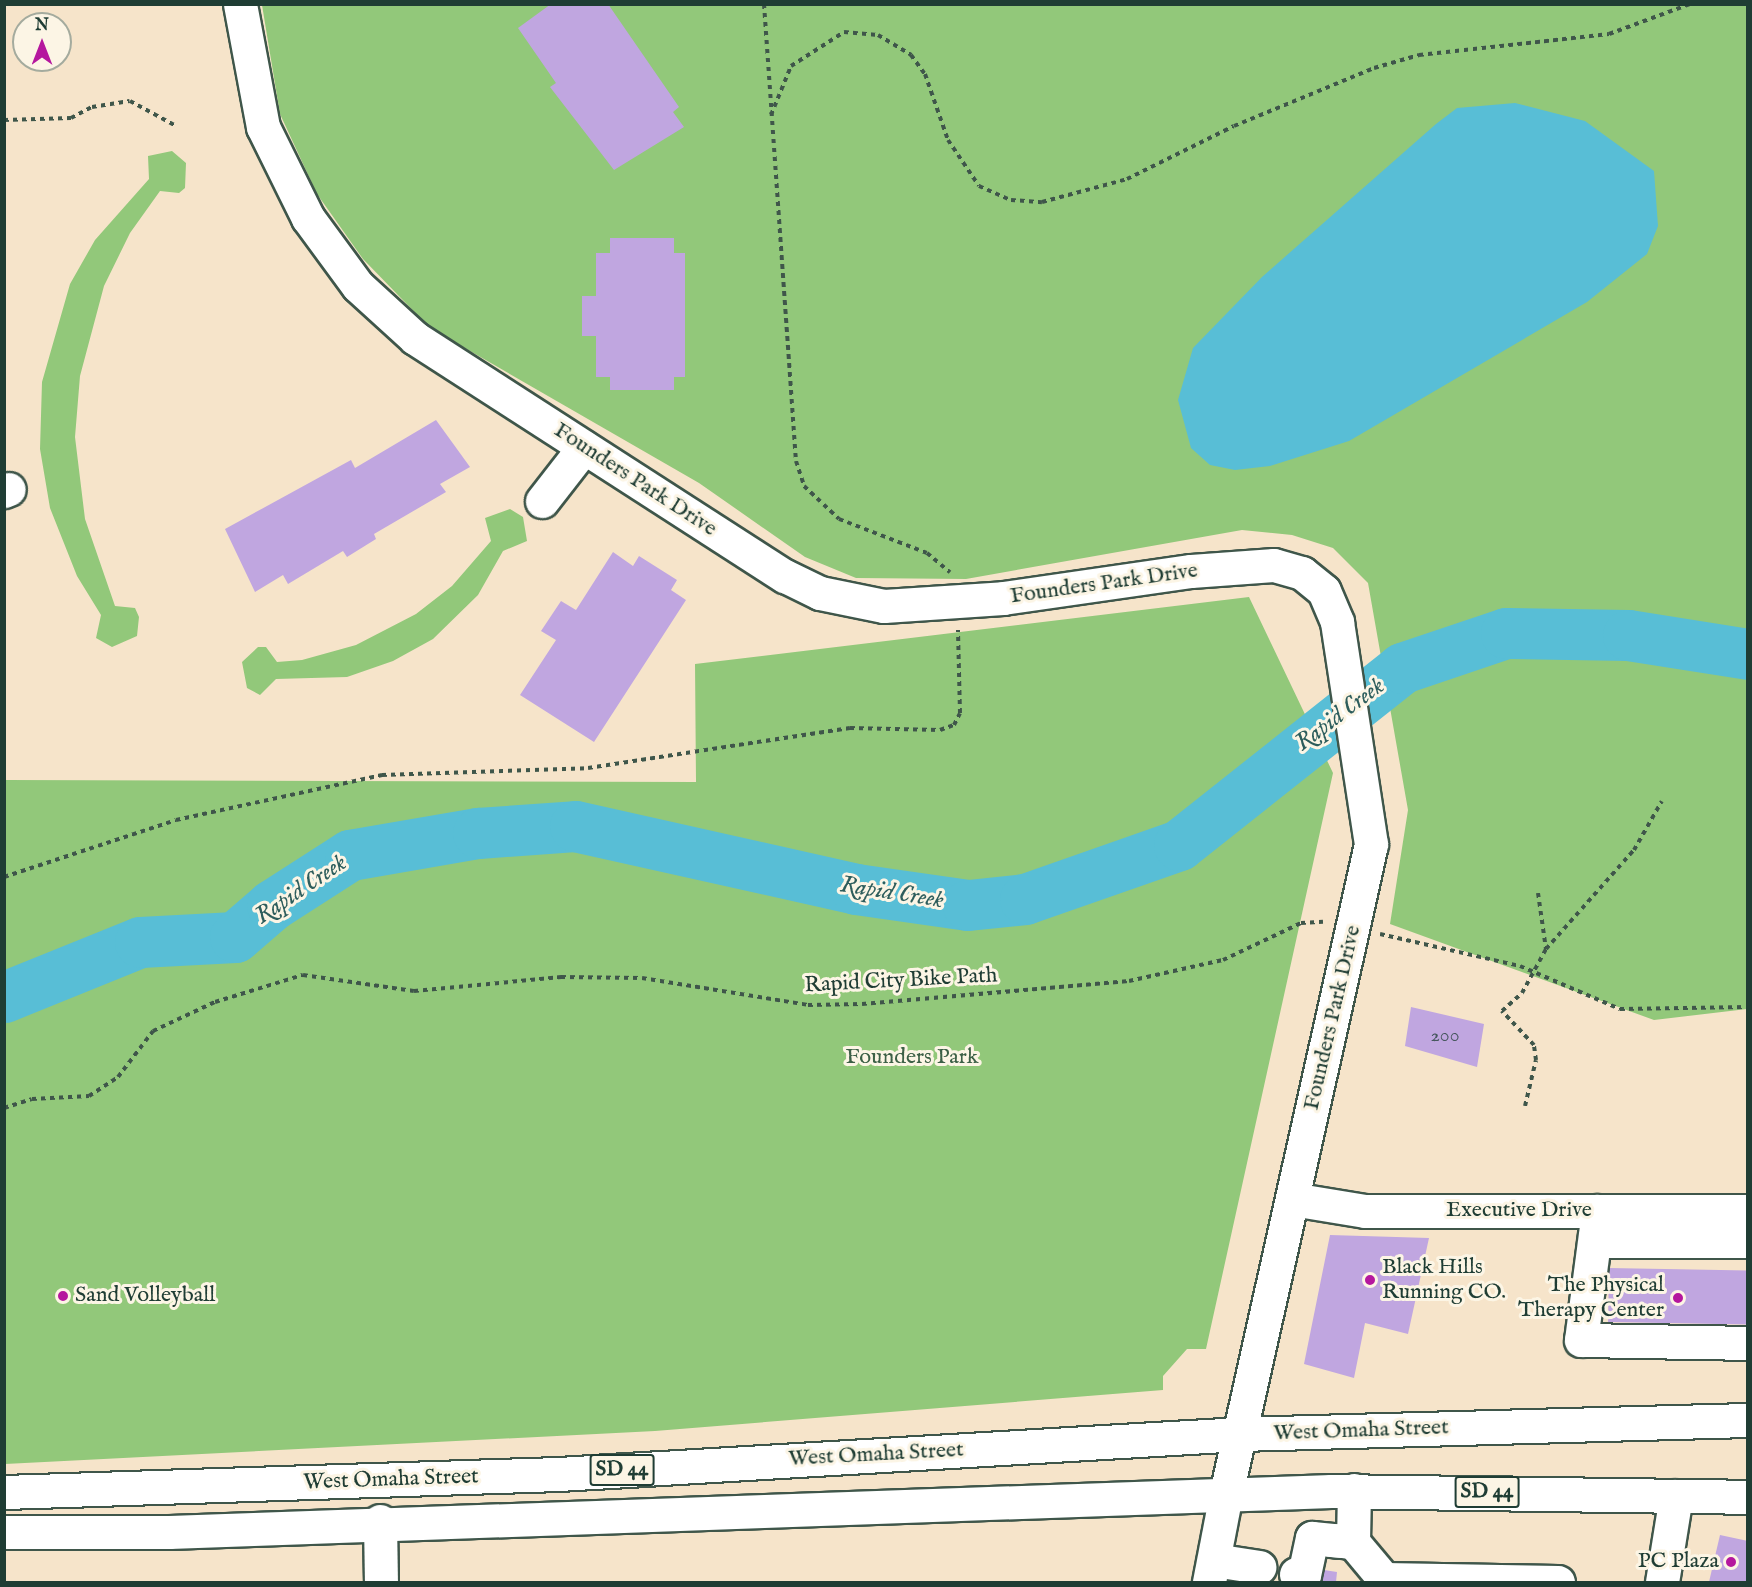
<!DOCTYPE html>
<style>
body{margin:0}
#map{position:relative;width:1752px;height:1587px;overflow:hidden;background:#f6e4ca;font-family:"IM FELL English",serif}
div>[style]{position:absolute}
.green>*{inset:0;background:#92c87a}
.water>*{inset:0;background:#58bed6}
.river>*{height:51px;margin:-25.5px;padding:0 25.5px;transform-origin:25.5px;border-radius:25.5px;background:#58bed6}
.building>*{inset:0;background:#c0a6e0;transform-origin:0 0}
.path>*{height:4px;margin-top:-2px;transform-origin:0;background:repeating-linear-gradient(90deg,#3f564a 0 4.5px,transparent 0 9px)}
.roads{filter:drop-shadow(2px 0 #3f564a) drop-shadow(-2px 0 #3f564a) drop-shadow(0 2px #3f564a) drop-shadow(0 -2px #3f564a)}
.minor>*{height:33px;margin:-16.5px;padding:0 16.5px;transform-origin:16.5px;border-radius:16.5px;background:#fff}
.major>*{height:33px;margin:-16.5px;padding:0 16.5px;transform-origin:16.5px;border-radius:16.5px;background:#fff}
.dots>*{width:16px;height:16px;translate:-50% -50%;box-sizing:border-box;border:3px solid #fcf5e5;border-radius:50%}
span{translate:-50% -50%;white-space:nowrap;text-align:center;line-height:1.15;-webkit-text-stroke:6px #fcf5e5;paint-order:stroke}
.number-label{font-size:20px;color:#47575f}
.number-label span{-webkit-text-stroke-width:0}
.shield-label span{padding:2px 4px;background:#fcf5e5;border:2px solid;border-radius:4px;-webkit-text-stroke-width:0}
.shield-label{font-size:21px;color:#1f3d34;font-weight:700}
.street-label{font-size:22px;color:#1f3d34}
.park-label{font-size:22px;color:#3c6046}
.poi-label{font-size:22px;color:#1f3d34}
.left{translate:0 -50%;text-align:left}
.right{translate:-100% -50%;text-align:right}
.water-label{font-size:24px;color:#2d5d5c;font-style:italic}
.frame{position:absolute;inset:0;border:6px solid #1f3d34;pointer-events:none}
.north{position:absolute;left:12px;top:12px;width:60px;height:60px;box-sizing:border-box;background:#fcf5e5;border:2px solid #a4ab9e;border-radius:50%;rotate:0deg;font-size:16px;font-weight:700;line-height:24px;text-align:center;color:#1f3d34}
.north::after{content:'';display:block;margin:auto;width:21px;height:27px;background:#b5179e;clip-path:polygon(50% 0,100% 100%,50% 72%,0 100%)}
</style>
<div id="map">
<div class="green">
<i style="clip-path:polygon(262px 5px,1747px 5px,1747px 1009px,1654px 1020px,1390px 924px,1408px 810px,1368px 583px,1333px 548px,1292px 535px,1242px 530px,966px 579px,856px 578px,805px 557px,699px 483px,430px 328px,363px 259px,317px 194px,280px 114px)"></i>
<i style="clip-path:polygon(172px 151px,186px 163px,185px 188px,179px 193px,160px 191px,130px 233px,104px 286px,80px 376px,75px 437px,85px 519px,115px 606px,135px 608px,139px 617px,137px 636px,112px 647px,96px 638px,101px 615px,77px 576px,50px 508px,40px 449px,42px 382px,70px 284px,95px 240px,149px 179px,148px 156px)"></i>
<i style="clip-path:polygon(510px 509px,523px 517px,527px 541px,503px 551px,478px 595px,433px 639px,393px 661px,347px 677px,276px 679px,260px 695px,247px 688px,242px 662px,258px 647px,266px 647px,277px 662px,302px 660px,356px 645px,416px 614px,452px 586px,491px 541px,485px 518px)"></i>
<i style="clip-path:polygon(1249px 597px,1333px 773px,1206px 1349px,1187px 1349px,1163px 1376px,1163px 1390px,655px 1431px,5px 1464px,5px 780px,696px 782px,695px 664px)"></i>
</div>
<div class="water">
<i style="clip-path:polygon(1515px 103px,1585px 121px,1654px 171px,1658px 226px,1647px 254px,1587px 302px,1349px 441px,1270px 466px,1235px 470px,1210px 465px,1191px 448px,1178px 400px,1193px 348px,1262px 277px,1436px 124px,1457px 108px)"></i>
</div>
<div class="river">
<i style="left:4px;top:997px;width:147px;rotate:-22deg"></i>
<i style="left:140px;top:942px;width:95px;rotate:-3deg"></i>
<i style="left:235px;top:937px;width:49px;rotate:-40.9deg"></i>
<i style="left:272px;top:905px;width:93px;rotate:-32.7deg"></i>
<i style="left:350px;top:855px;width:130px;rotate:-9.8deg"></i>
<i style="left:478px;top:833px;width:97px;rotate:-4.1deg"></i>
<i style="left:575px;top:826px;width:288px;rotate:12.6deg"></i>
<i style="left:856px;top:889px;width:113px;rotate:8.1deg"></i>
<i style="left:968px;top:905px;width:57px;rotate:-6deg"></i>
<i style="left:1025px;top:899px;width:163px;rotate:-19.3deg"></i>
<i style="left:1179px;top:845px;width:285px;rotate:-38.4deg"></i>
<i style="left:1402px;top:668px;width:110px;rotate:-18.6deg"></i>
<i style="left:1506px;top:633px;width:122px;rotate:0.9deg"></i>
<i style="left:1628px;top:635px;width:121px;rotate:9deg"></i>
</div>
<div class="building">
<i style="clip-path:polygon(551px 4px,608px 4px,679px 107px,673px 112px,684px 127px,614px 170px,550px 87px,556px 83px,518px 28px)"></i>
<i style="clip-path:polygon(610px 238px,674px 238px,674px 253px,685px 253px,685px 377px,674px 377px,674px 390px,610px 390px,610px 377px,596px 377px,596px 336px,582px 336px,582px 296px,596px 296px,596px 253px,610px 253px)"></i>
<i style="clip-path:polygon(436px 420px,470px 467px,440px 484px,446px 492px,374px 534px,376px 539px,347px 557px,343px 551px,288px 584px,283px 575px,255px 592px,225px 529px,351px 460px,355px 468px)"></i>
<i style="clip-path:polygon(613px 552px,633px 566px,639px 556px,677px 580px,671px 590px,686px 600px,594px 742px,520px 695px,556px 640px,541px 631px,561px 601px,576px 610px)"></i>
<i style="clip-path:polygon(1411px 1007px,1484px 1024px,1477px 1067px,1405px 1046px)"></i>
<i style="clip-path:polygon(1330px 1235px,1429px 1238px,1408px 1334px,1365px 1323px,1354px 1378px,1304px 1364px)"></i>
<i style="left:1609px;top:1268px;width:139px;height:54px;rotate:1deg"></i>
<i style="clip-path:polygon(1720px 1535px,1748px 1541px,1748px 1582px,1709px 1582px)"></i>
<i style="clip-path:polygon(1324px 1570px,1337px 1572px,1336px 1582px,1321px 1582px)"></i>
</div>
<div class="path">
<i style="left:764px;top:4px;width:458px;rotate:86deg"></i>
<i style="left:796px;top:461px;width:26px;rotate:72deg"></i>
<i style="left:804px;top:486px;width:48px;rotate:43.3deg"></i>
<i style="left:839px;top:519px;width:94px;rotate:21.1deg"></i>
<i style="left:927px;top:553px;width:30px;rotate:40deg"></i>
<i style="left:771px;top:115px;width:53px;rotate:-67.8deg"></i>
<i style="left:791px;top:66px;width:63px;rotate:-32.7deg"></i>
<i style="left:844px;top:32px;width:34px;rotate:5deg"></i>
<i style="left:878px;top:35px;width:39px;rotate:31deg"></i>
<i style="left:911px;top:55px;width:24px;rotate:54deg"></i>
<i style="left:925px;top:74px;width:70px;rotate:70.8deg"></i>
<i style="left:948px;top:140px;width:55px;rotate:56deg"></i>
<i style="left:979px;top:186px;width:35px;rotate:24deg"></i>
<i style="left:1011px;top:200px;width:31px;rotate:4deg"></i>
<i style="left:1042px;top:202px;width:88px;rotate:-15.1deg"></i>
<i style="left:1127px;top:179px;width:119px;rotate:-26.4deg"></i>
<i style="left:1234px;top:126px;width:152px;rotate:-22.5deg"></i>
<i style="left:1374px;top:68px;width:47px;rotate:-16.1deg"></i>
<i style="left:1419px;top:55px;width:191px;rotate:-6.3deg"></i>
<i style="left:1609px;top:34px;width:86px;rotate:-20.3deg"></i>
<i style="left:4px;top:120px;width:67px;rotate:-1.7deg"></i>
<i style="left:71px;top:118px;width:24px;rotate:-28deg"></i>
<i style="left:92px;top:107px;width:38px;rotate:-9deg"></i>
<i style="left:130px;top:101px;width:52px;rotate:28.5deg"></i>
<i style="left:4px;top:877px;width:181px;rotate:-18.3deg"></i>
<i style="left:176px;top:820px;width:211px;rotate:-12.3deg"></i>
<i style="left:382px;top:775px;width:206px;rotate:-1.9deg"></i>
<i style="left:588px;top:768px;width:265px;rotate:-8.7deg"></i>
<i style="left:850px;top:728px;width:90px;rotate:1.3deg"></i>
<i style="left:940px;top:730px;width:15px;rotate:-20deg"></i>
<i style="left:954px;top:725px;width:13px;rotate:-63deg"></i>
<i style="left:960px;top:713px;width:83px;rotate:-91.4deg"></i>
<i style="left:1538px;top:893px;width:57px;rotate:81.9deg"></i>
<i style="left:1380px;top:934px;width:144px;rotate:12.9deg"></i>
<i style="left:1520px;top:966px;width:109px;rotate:23.3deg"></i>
<i style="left:1620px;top:1009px;width:128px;rotate:-0.9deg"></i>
<i style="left:1525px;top:1106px;width:47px;rotate:-76.6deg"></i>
<i style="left:1536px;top:1060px;width:15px;rotate:-98deg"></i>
<i style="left:1534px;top:1045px;width:47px;rotate:-133.3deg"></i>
<i style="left:1502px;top:1011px;width:27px;rotate:-42deg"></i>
<i style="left:1522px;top:993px;width:50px;rotate:-61.4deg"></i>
<i style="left:1546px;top:949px;width:132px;rotate:-48.4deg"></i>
<i style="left:1634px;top:850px;width:56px;rotate:-60.3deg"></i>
<i style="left:4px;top:1108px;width:29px;rotate:-18deg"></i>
<i style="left:32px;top:1099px;width:57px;rotate:-3deg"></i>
<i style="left:89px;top:1096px;width:35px;rotate:-33deg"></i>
<i style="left:118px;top:1077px;width:58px;rotate:-52.7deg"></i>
<i style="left:153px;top:1031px;width:68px;rotate:-25.1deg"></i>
<i style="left:215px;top:1002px;width:92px;rotate:-17.1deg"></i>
<i style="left:303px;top:975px;width:112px;rotate:8.2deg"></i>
<i style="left:414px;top:991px;width:148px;rotate:-5.4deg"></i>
<i style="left:561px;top:977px;width:81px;rotate:0.7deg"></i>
<i style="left:642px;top:978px;width:168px;rotate:9.2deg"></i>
<i style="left:808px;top:1005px;width:54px;rotate:-1.1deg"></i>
<i style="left:862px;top:1004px;width:268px;rotate:-4.9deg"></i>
<i style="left:1129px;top:981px;width:96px;rotate:-12.6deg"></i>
<i style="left:1223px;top:960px;width:86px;rotate:-25.4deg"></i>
<i style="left:1301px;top:923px;width:22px;rotate:-3deg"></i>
</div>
<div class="roads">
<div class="minor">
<i style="left:4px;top:491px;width:5px;rotate:-22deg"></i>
<i style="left:542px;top:501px;width:68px;rotate:-52.1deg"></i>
<i style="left:1292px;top:1199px;width:74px;rotate:9.3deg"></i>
<i style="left:1365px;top:1211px;width:383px"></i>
<i style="left:1598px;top:1211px;width:130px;rotate:97.5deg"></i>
<i style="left:1581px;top:1340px;width:167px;rotate:1deg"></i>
<i style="left:1595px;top:1241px;width:153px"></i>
<i style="left:380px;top:1521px;width:61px;rotate:89.1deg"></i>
<i style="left:1331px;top:1540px;width:22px;rotate:5deg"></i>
<i style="left:1353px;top:1542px;width:52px;rotate:-88.9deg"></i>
<i style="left:1214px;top:1560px;width:46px;rotate:8.8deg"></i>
<i style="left:1296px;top:1574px;width:8px;rotate:7deg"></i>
<i style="left:1304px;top:1575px;width:38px;rotate:-78deg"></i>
<i style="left:1312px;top:1538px;width:41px;rotate:5.6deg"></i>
<i style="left:1353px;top:1542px;width:48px;rotate:50deg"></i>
<i style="left:1384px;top:1579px;width:174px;rotate:1deg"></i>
<i style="left:1209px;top:1582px;width:90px;rotate:-79.1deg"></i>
<i style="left:1662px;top:1582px;width:87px;rotate:-80.8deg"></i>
</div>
<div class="major">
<i style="left:240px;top:4px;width:125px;rotate:79.4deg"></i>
<i style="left:263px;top:127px;width:102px;rotate:63.7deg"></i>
<i style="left:308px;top:218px;width:84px;rotate:53.7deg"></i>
<i style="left:358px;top:286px;width:77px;rotate:42.4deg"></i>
<i style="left:415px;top:338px;width:440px;rotate:32.8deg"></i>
<i style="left:785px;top:576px;width:39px;rotate:26deg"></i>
<i style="left:820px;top:593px;width:65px;rotate:11.5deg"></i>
<i style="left:884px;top:606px;width:119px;rotate:-3.8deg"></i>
<i style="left:1003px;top:598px;width:190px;rotate:-8.2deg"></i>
<i style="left:1191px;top:571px;width:83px;rotate:-4.1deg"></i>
<i style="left:1274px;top:565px;width:29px;rotate:16deg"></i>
<i style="left:1302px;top:573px;width:28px;rotate:39deg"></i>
<i style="left:1324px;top:591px;width:34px;rotate:67deg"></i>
<i style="left:1337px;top:622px;width:225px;rotate:81.3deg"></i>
<i style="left:1371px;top:844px;width:666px;rotate:102.58deg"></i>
<i style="left:4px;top:1492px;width:555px;rotate:-1.86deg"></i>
<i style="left:559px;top:1474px;width:682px;rotate:-3.36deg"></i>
<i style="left:1240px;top:1434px;width:508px;rotate:-1.58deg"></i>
<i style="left:4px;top:1532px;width:165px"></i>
<i style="left:169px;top:1532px;width:1163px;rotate:-2.02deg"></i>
<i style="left:1331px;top:1491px;width:417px;rotate:0.8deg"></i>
</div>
</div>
<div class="dots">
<i style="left:1370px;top:1280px;background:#b5179e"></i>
<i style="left:63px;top:1296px;background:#b5179e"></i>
<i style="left:1678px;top:1298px;background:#b5179e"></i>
<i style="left:1731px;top:1562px;background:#b5179e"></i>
</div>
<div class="number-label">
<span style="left:1445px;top:1035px">200</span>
</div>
<div class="shield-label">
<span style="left:622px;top:1470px">SD 44</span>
<span style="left:1487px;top:1492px">SD 44</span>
</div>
<div class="street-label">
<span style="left:635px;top:480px;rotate:33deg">Founders Park Drive</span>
<span style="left:1104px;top:584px;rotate:-8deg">Founders Park Drive</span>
<span style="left:901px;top:981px;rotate:-3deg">Rapid City Bike Path</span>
<span style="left:1333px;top:1018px;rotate:-77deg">Founders Park Drive</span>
<span style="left:1519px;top:1211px">Executive Drive</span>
<span style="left:1361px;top:1431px;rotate:-2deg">West Omaha Street</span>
<span style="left:876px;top:1455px;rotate:-3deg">West Omaha Street</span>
<span style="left:391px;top:1480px;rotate:-2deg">West Omaha Street</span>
</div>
<div class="park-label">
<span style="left:912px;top:1058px">Founders Park</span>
</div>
<div class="poi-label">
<span class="left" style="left:1382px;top:1280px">Black Hills<br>Running CO.</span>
<span class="right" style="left:1664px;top:1298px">The Physical<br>Therapy Center</span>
<span class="left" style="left:75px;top:1296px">Sand Volleyball</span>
<span class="right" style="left:1719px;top:1562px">PC Plaza</span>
</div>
<div class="water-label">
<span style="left:1340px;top:715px;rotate:-37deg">Rapid Creek</span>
<span style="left:301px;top:890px;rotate:-34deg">Rapid Creek</span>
<span style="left:892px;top:893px;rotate:9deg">Rapid Creek</span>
</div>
<div class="frame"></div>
<div class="north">N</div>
</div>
